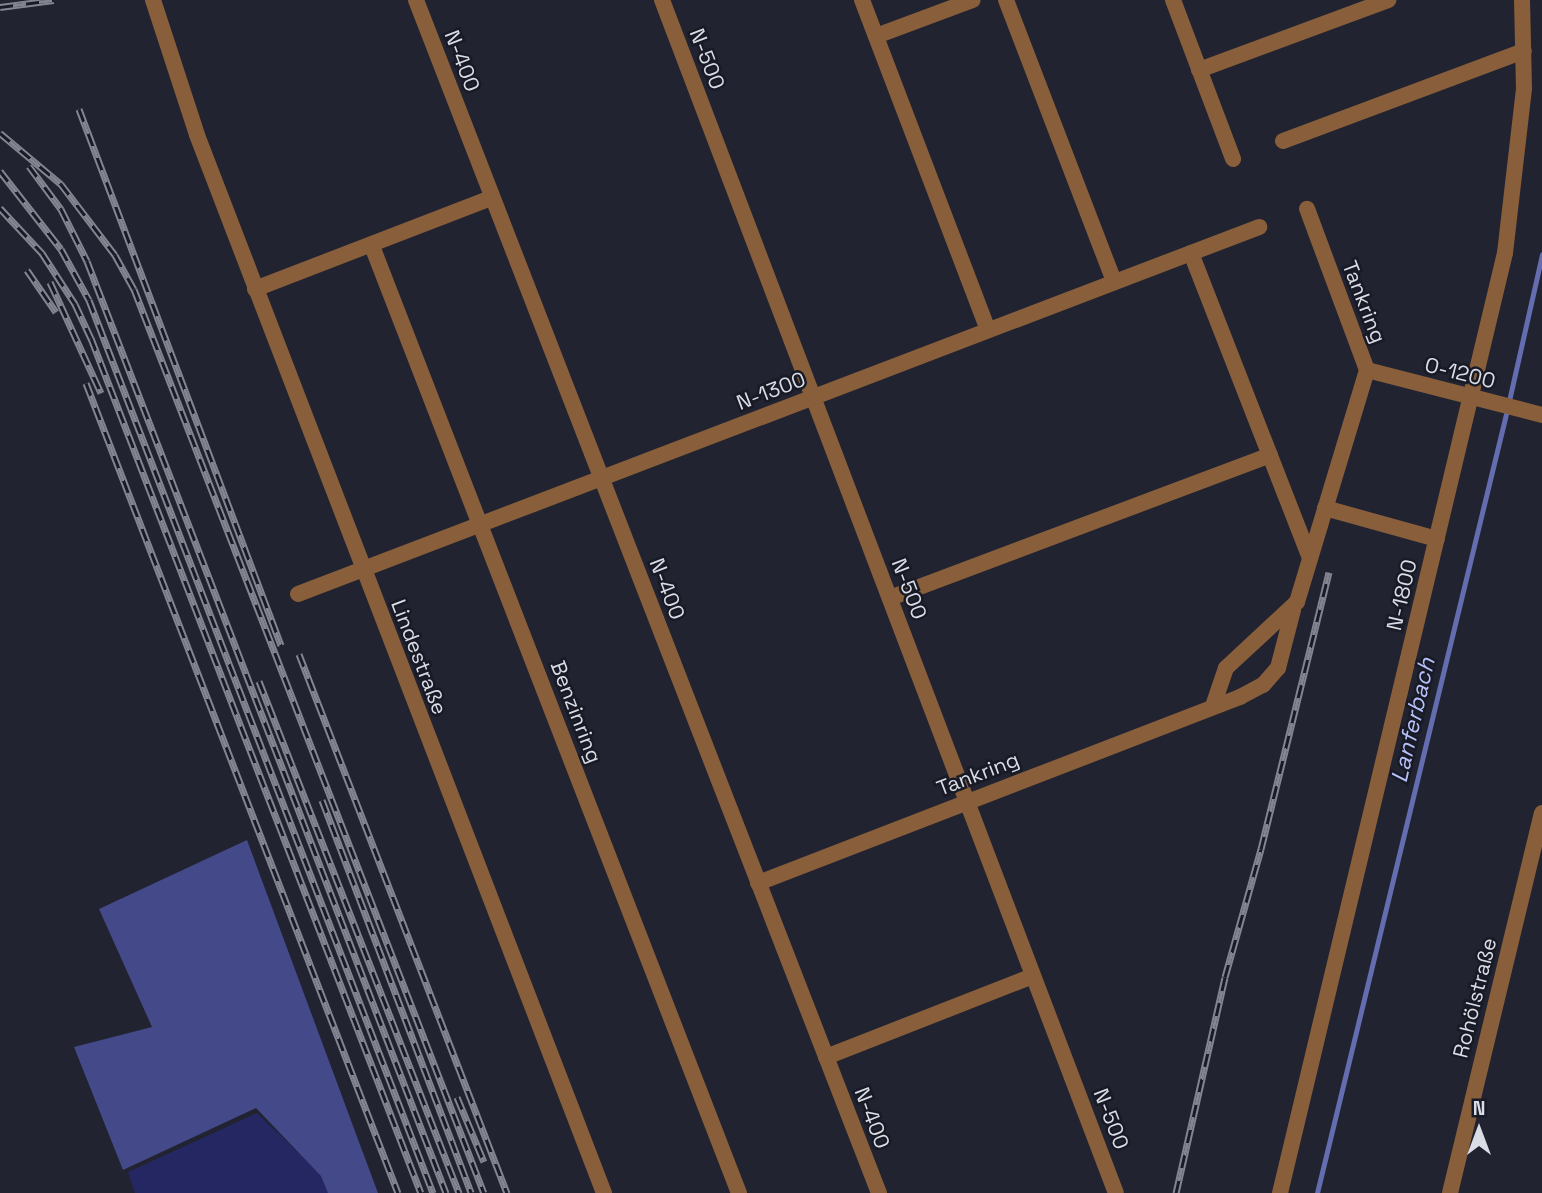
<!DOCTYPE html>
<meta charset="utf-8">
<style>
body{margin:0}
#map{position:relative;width:1542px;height:1193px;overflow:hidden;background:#212330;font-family:"Space Grotesk",sans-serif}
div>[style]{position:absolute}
.green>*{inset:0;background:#242761}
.forest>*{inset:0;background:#434989}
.stream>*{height:4.5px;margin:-2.25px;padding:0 2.25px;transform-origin:2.25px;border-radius:2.25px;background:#646db0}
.minor>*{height:16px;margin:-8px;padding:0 8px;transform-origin:8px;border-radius:8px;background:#885e3b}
.rail>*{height:7px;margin-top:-3.5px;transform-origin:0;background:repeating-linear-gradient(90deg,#181a26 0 13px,#838590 0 26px);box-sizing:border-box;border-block:2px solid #838590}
span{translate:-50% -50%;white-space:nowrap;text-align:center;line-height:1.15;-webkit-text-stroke:5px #181a26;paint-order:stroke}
.street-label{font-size:21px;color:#dbdde6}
.water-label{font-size:23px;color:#b7c1f9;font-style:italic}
.north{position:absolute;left:1444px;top:1095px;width:70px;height:70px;-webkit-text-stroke:5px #181a26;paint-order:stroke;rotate:0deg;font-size:19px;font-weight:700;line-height:28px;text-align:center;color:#dbdde6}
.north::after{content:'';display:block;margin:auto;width:24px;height:32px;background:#dbdde6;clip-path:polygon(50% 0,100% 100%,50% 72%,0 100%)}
</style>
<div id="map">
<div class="green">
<i style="clip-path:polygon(257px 1113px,323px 1176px,330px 1193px,135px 1193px,128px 1172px)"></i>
</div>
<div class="forest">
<i style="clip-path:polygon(247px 840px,359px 1142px,378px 1193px,328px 1193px,321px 1176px,256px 1108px,123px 1170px,74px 1047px,152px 1027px,99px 909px)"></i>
</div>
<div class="stream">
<i style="left:1509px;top:401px;width:150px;rotate:-77.3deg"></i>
<i style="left:1317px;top:1193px;width:806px;rotate:-76.36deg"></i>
</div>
<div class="minor">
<i style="left:153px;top:0;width:142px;rotate:71.9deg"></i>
<i style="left:197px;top:135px;width:1134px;rotate:68.96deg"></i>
<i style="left:416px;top:0;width:1280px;rotate:68.79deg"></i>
<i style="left:662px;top:0;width:1276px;rotate:69.17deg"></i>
<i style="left:862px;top:0;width:353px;rotate:69.1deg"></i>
<i style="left:1006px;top:0;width:302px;rotate:69deg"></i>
<i style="left:1173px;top:0;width:170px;rotate:69.3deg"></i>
<i style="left:876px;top:36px;width:103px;rotate:-20.4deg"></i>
<i style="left:1199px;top:70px;width:202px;rotate:-20.3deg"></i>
<i style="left:1283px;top:141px;width:257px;rotate:-20.5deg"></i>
<i style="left:372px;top:246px;width:1016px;rotate:68.82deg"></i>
<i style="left:1191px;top:253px;width:327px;rotate:68.7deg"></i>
<i style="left:255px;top:289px;width:253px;rotate:-21.1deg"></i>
<i style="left:1367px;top:370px;width:181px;rotate:14.4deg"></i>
<i style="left:1325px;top:508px;width:116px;rotate:15.5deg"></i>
<i style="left:298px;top:594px;width:1029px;rotate:-20.9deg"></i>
<i style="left:890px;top:598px;width:406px;rotate:-20.6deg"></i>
<i style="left:1213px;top:706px;width:40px;rotate:-71.1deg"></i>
<i style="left:1226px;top:668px;width:97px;rotate:-42.9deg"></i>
<i style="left:1297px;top:602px;width:242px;rotate:-73.2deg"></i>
<i style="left:1367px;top:370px;width:172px;rotate:-110.4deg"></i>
<i style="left:758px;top:883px;width:517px;rotate:-21.1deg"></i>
<i style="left:1240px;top:697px;width:26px;rotate:-28deg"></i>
<i style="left:1263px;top:685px;width:23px;rotate:-49deg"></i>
<i style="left:1278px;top:668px;width:60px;rotate:-75.5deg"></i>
<i style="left:826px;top:1057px;width:222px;rotate:-21.4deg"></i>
<i style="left:1280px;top:1193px;width:967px;rotate:-76.54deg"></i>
<i style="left:1505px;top:253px;width:166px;rotate:-83.4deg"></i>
<i style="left:1524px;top:88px;width:88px;rotate:-91.3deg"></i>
<i style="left:1450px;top:1193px;width:391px;rotate:-76.4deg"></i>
</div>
<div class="rail">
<i style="left:0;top:7px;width:54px;rotate:-7.4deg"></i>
<i style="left:79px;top:109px;width:573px;rotate:69.35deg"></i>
<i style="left:0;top:133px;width:80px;rotate:39.9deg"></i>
<i style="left:61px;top:184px;width:89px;rotate:52.7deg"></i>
<i style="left:115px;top:255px;width:39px;rotate:61deg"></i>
<i style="left:134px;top:289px;width:969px;rotate:68.84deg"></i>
<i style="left:29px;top:166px;width:54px;rotate:53.3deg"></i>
<i style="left:61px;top:209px;width:58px;rotate:63.4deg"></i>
<i style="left:87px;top:261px;width:999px;rotate:68.93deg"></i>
<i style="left:0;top:171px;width:99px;rotate:52deg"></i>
<i style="left:61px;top:249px;width:58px;rotate:61.2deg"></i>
<i style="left:89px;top:300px;width:957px;rotate:68.93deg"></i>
<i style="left:0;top:208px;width:62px;rotate:47deg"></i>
<i style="left:42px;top:253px;width:61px;rotate:57.1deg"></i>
<i style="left:75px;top:304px;width:38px;rotate:65deg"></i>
<i style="left:91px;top:338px;width:916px;rotate:68.9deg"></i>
<i style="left:27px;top:270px;width:51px;rotate:55.4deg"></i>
<i style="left:50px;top:282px;width:122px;rotate:65.3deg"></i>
<i style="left:86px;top:383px;width:868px;rotate:68.93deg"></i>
<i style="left:299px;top:654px;width:578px;rotate:68.9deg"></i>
<i style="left:259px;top:681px;width:550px;rotate:68.66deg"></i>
<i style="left:322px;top:800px;width:420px;rotate:69.2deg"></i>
<i style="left:457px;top:1097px;width:70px;rotate:67.4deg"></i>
<i style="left:1176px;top:1193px;width:221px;rotate:-77.2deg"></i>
<i style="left:1225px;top:977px;width:133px;rotate:-74.3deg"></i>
<i style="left:1261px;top:849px;width:285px;rotate:-76.2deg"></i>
</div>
<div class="street-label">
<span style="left:707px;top:59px;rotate:69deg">N-500</span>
<span style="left:462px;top:61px;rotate:69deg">N-400</span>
<span style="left:1364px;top:302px;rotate:69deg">Tankring</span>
<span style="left:1460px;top:373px;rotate:14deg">O-1200</span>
<span style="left:771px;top:391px;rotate:-21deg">N-1300</span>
<span style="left:667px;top:589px;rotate:69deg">N-400</span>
<span style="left:909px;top:589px;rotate:69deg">N-500</span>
<span style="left:1402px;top:595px;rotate:-77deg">N-1800</span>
<span style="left:419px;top:657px;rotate:69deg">Lindestraße</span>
<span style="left:576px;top:712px;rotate:69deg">Benzinring</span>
<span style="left:978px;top:774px;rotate:-21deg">Tankring</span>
<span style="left:1475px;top:998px;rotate:-76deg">Rohölstraße</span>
<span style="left:872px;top:1118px;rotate:69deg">N-400</span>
<span style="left:1111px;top:1119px;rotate:69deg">N-500</span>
</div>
<div class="water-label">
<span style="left:1413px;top:720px;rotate:-77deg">Lanferbach</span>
</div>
<div class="north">N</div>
</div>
